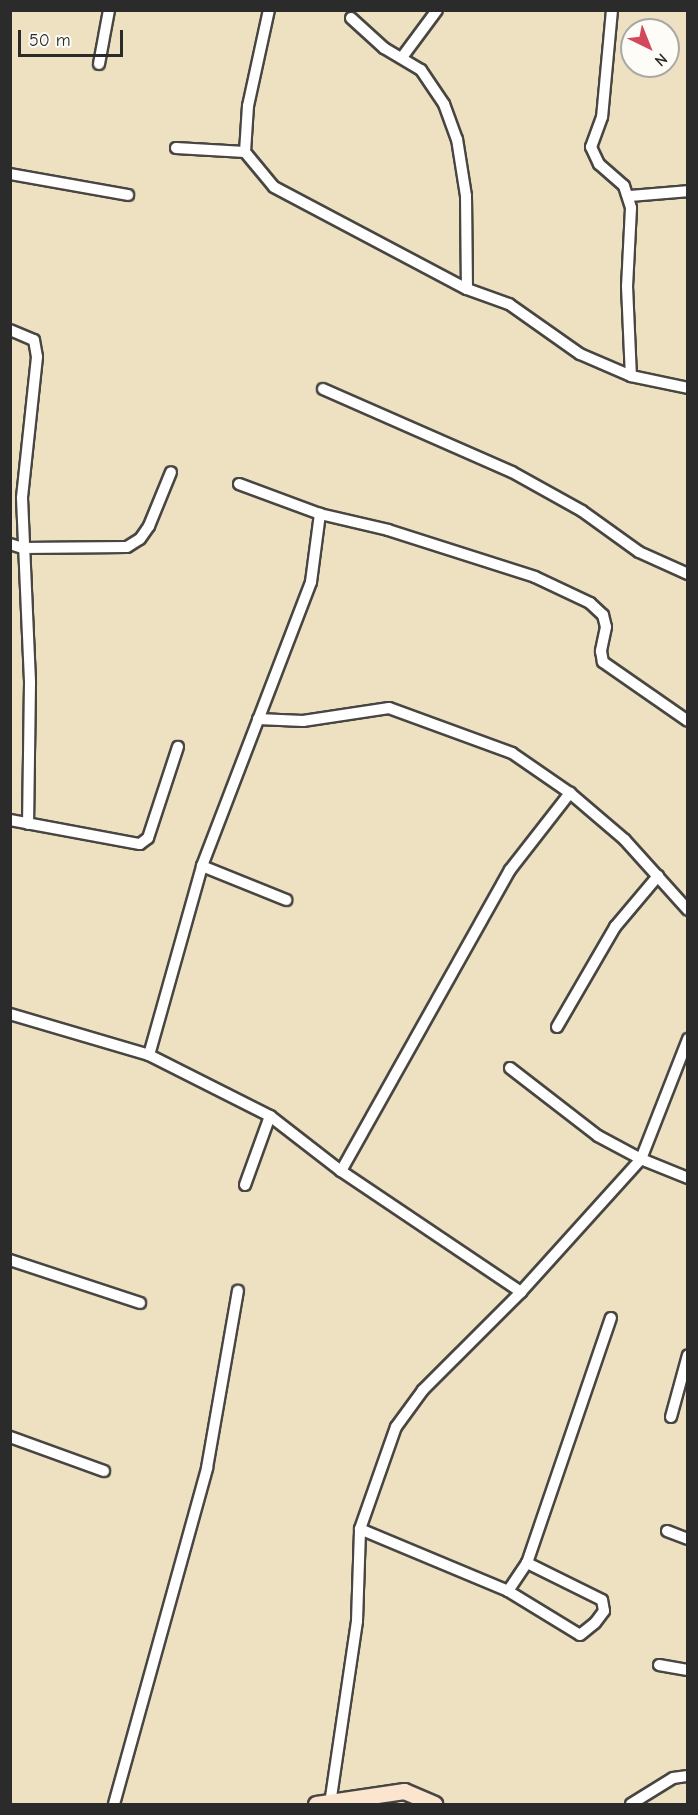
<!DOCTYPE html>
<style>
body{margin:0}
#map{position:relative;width:698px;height:1815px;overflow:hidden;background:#ede1c1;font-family:"Comic Neue",sans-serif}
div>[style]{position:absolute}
.roads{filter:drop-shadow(2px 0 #484642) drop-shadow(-2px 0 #484642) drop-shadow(0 2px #484642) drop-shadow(0 -2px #484642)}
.street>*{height:10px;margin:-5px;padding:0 5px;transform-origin:5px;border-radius:5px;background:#fff}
.secondary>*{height:15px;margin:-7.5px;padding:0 7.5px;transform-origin:7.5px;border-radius:7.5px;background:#fbe5cf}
span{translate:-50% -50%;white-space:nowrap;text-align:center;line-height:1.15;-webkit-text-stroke:4.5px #fdfcf7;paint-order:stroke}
.frame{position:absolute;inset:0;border:12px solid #2b2b2b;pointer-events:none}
.north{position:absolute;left:620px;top:18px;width:60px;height:60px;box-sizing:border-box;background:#fdfcf7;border:2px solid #a9a8a5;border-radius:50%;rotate:137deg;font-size:16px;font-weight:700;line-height:24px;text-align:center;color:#2b2b2b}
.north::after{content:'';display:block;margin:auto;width:21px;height:27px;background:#d1495b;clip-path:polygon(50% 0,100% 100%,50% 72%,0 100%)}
.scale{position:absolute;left:18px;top:30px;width:105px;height:27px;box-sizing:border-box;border:3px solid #2b2b2b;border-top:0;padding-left:8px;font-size:18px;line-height:21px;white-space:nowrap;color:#2b2b2b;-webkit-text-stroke:4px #fdfcf7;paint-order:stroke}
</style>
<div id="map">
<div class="roads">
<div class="street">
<i style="left:612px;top:10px;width:107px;rotate:95.3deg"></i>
<i style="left:602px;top:117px;width:32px;rotate:110deg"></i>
<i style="left:591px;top:147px;width:19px;rotate:65deg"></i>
<i style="left:599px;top:164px;width:33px;rotate:41deg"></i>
<i style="left:624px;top:186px;width:23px;rotate:72deg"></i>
<i style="left:631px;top:208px;width:78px;rotate:92.9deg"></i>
<i style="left:627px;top:286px;width:90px;rotate:87.5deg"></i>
<i style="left:351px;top:18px;width:45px;rotate:42.3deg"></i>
<i style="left:384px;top:48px;width:43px;rotate:30.7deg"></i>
<i style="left:421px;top:70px;width:41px;rotate:55.9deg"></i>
<i style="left:444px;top:104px;width:37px;rotate:70deg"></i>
<i style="left:457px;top:139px;width:58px;rotate:81deg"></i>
<i style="left:466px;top:196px;width:93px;rotate:89.4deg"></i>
<i style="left:403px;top:56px;width:57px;rotate:-53.5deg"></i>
<i style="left:99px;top:64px;width:55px;rotate:-79.5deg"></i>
<i style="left:176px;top:148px;width:69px;rotate:3.3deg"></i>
<i style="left:245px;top:152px;width:45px;rotate:50.4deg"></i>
<i style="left:274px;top:187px;width:218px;rotate:27.9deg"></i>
<i style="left:467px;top:289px;width:45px;rotate:19.7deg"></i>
<i style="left:509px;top:304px;width:87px;rotate:35.2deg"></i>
<i style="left:580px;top:354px;width:56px;rotate:23.3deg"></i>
<i style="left:631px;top:376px;width:58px;rotate:11.9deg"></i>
<i style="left:245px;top:152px;width:46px;rotate:-86.3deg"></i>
<i style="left:248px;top:106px;width:98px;rotate:-77.7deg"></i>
<i style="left:10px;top:174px;width:120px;rotate:10.1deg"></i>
<i style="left:629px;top:196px;width:59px;rotate:-4.8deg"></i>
<i style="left:10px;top:330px;width:26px;rotate:23deg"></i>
<i style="left:34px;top:340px;width:17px;rotate:80deg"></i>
<i style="left:37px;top:357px;width:142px;rotate:96.1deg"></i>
<i style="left:22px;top:498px;width:185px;rotate:87.5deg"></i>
<i style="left:30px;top:683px;width:141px;rotate:90.8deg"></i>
<i style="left:323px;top:389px;width:206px;rotate:23.7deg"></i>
<i style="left:512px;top:472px;width:80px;rotate:29.1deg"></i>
<i style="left:582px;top:511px;width:70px;rotate:35.7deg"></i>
<i style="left:639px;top:552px;width:54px;rotate:24.2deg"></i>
<i style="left:239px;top:484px;width:86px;rotate:20.3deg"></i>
<i style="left:320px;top:514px;width:70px;rotate:13.2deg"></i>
<i style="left:388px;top:530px;width:154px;rotate:17.7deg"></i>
<i style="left:535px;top:577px;width:61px;rotate:25.3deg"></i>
<i style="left:590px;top:603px;width:18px;rotate:43deg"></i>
<i style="left:603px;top:615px;width:12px;rotate:76deg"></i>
<i style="left:606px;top:627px;width:25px;rotate:102deg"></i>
<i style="left:601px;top:651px;width:11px;rotate:80deg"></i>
<i style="left:603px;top:662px;width:103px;rotate:34.8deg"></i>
<i style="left:10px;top:544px;width:13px;rotate:18deg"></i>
<i style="left:22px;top:548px;width:105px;rotate:-0.5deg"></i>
<i style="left:127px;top:547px;width:15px;rotate:-32deg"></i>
<i style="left:140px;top:539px;width:16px;rotate:-55deg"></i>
<i style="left:149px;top:526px;width:58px;rotate:-67.8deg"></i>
<i style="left:258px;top:719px;width:45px;rotate:2.5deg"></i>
<i style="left:303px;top:721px;width:87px;rotate:-8.6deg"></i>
<i style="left:389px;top:708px;width:131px;rotate:20.1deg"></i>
<i style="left:512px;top:753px;width:70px;rotate:34.6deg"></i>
<i style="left:570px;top:793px;width:72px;rotate:40.5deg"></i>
<i style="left:625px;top:840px;width:94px;rotate:48deg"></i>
<i style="left:10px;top:820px;width:132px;rotate:10.5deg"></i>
<i style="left:140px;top:844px;width:10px;rotate:-37deg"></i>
<i style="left:148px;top:838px;width:96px;rotate:-71.8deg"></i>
<i style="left:202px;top:866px;width:91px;rotate:22deg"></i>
<i style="left:10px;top:1014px;width:145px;rotate:16.4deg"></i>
<i style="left:149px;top:1055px;width:136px;rotate:26.8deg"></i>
<i style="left:270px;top:1116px;width:90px;rotate:37.8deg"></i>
<i style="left:341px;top:1171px;width:217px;rotate:33.9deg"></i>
<i style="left:557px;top:1027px;width:116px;rotate:-59.9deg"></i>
<i style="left:615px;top:927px;width:67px;rotate:-49.9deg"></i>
<i style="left:149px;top:1055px;width:196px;rotate:-74.3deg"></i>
<i style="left:202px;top:866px;width:304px;rotate:-69deg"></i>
<i style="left:311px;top:582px;width:69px;rotate:-82.5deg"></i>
<i style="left:510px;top:1068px;width:111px;rotate:37.7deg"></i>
<i style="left:598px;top:1136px;width:49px;rotate:28.1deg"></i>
<i style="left:641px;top:1159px;width:51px;rotate:22deg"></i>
<i style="left:341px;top:1171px;width:345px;rotate:-60.7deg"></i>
<i style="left:510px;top:870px;width:98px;rotate:-52.1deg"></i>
<i style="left:245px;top:1185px;width:73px;rotate:-70.1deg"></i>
<i style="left:10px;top:1260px;width:137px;rotate:18.3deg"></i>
<i style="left:671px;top:1417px;width:64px;rotate:-74.7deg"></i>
<i style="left:10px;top:1437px;width:100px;rotate:19.9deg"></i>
<i style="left:360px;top:1529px;width:160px;rotate:22.7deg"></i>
<i style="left:508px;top:1591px;width:84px;rotate:31.4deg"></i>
<i style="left:580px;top:1635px;width:19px;rotate:-39deg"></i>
<i style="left:595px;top:1623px;width:15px;rotate:-53deg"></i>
<i style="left:604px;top:1611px;width:11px;rotate:-100deg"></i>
<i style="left:602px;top:1600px;width:84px;rotate:-153.7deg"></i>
<i style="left:667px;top:1531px;width:22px;rotate:21deg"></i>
<i style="left:508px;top:1591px;width:34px;rotate:-56deg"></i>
<i style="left:527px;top:1563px;width:259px;rotate:-71.1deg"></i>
<i style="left:659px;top:1665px;width:29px;rotate:10deg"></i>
<i style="left:114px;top:1804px;width:349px;rotate:-74.5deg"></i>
<i style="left:207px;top:1468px;width:180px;rotate:-80.1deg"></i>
<i style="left:330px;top:1804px;width:185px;rotate:-81.6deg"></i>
<i style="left:357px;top:1621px;width:92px;rotate:-88.1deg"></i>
<i style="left:360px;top:1529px;width:108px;rotate:-70.6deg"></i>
<i style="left:396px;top:1427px;width:46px;rotate:-53.9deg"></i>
<i style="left:423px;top:1390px;width:139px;rotate:-45deg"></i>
<i style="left:521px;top:1292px;width:179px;rotate:-47.9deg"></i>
<i style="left:641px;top:1159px;width:129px;rotate:-68.6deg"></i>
<i style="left:631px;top:1804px;width:49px;rotate:-31.8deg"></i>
<i style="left:673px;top:1778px;width:15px;rotate:-8deg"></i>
</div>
<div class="secondary">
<i style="left:316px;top:1804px;width:89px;rotate:-8.4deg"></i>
<i style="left:404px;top:1791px;width:33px;rotate:23deg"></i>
</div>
</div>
<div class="frame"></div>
<div class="north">N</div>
<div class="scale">50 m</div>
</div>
